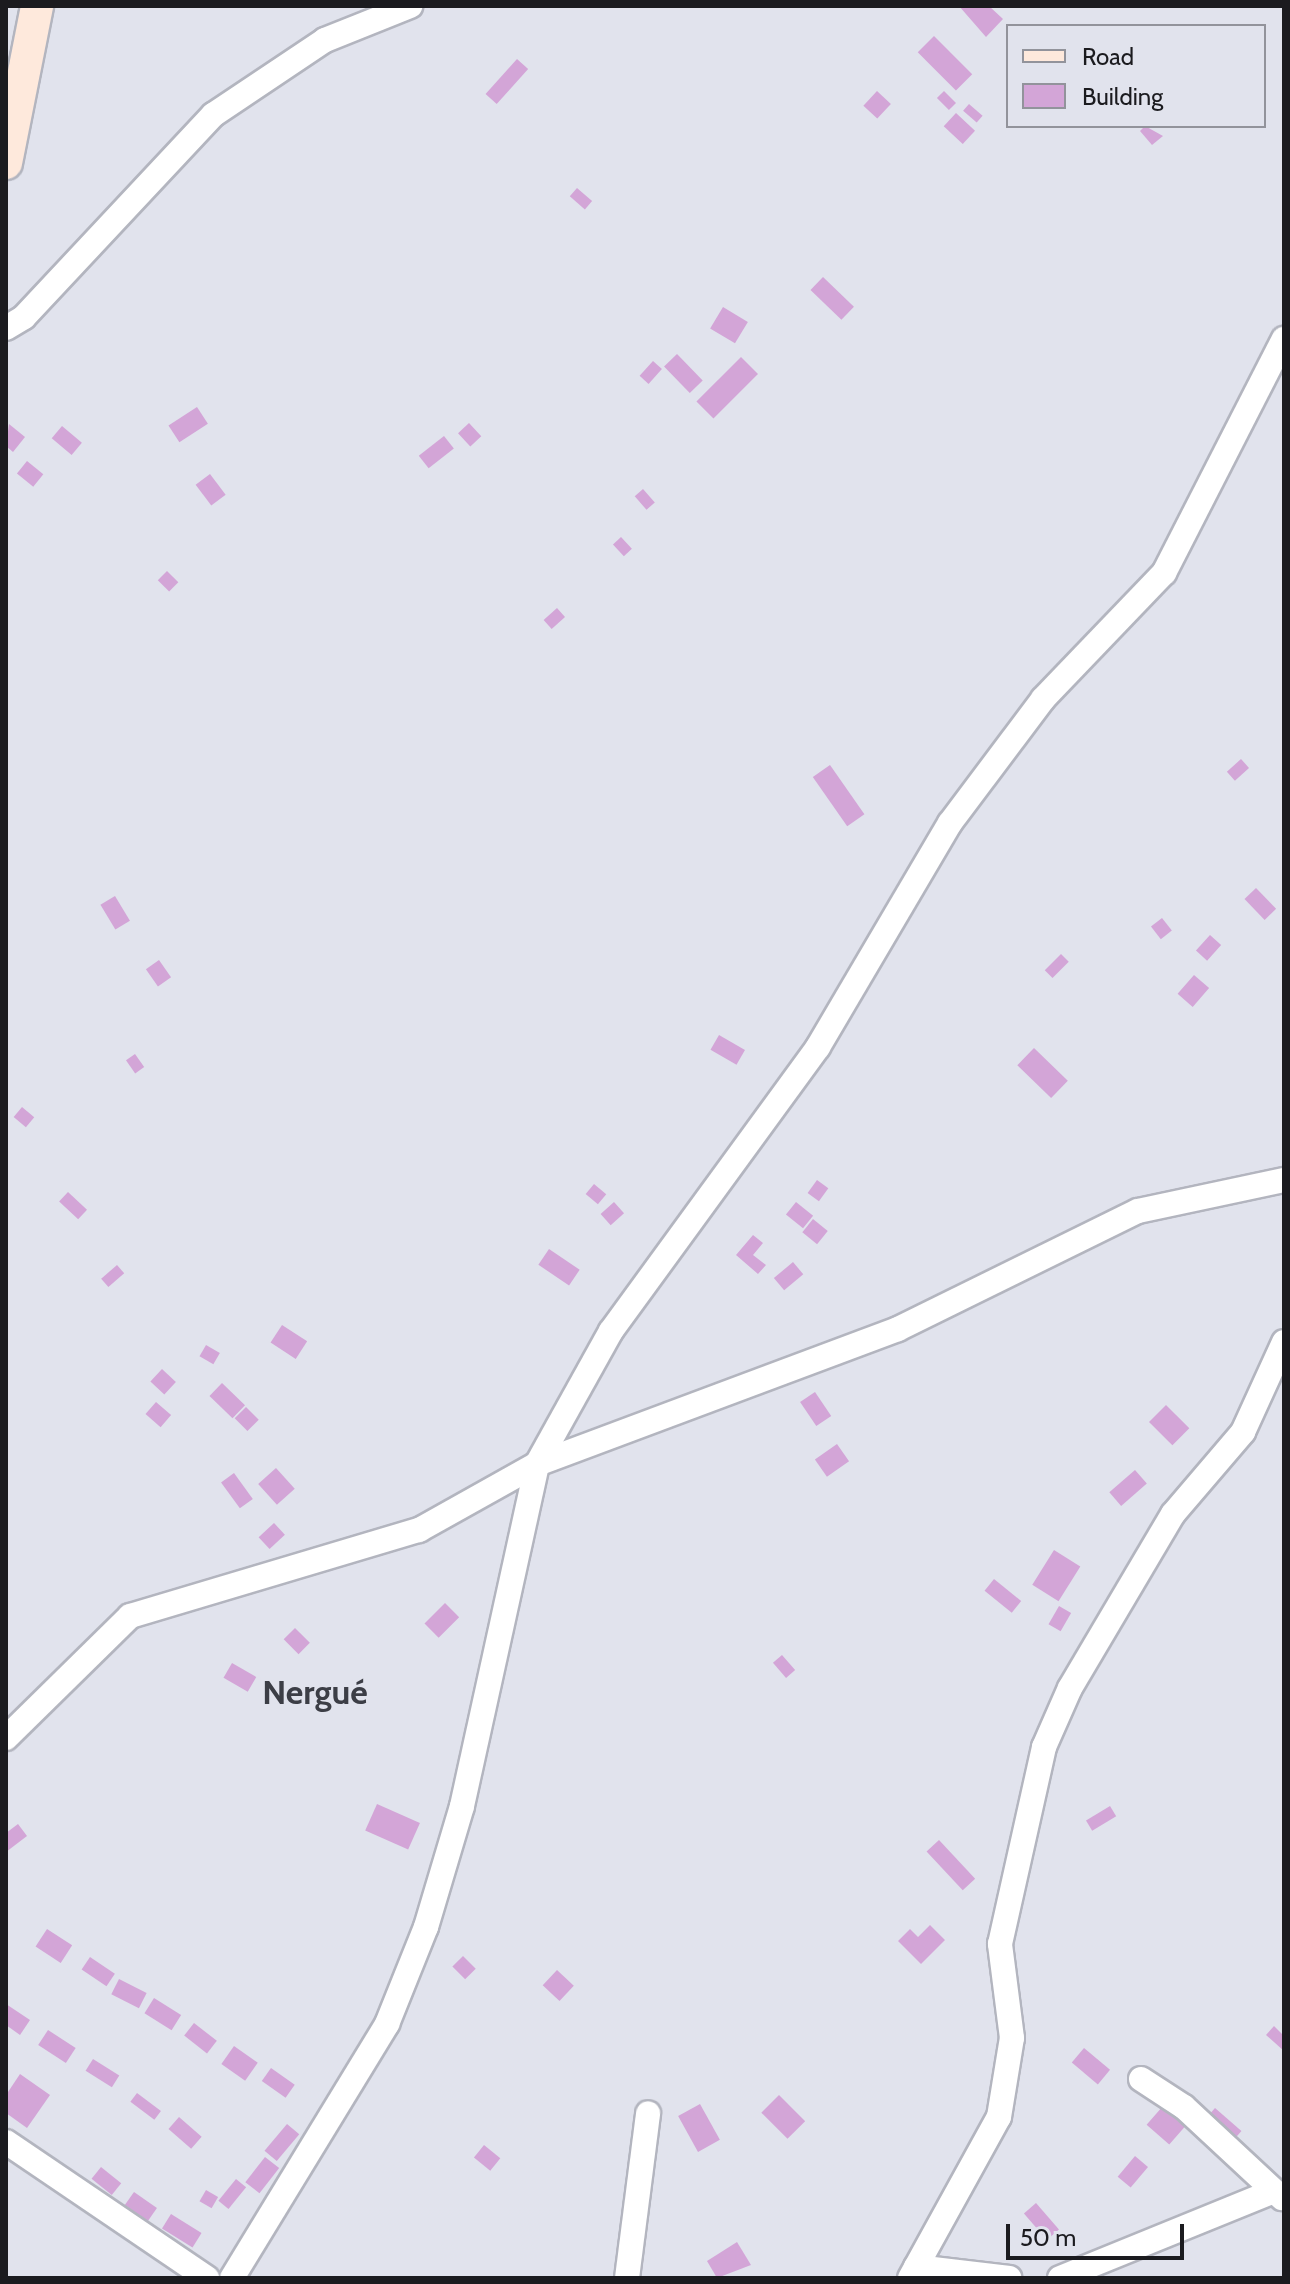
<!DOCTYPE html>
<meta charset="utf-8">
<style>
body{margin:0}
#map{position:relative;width:1290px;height:2284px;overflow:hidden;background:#e1e3ed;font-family:Cabin,sans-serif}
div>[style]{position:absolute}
.building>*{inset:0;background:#d3a5d7;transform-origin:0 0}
.roads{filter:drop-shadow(2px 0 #b3b5bf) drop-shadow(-2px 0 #b3b5bf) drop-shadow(0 2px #b3b5bf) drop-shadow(0 -2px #b3b5bf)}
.street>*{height:24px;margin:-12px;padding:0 12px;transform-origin:12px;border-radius:12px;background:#fff}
.secondary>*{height:32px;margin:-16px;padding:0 16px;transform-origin:16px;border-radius:16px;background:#fee9dc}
span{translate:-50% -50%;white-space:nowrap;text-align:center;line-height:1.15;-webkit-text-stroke:8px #e1e3ed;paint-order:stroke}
.quarter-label{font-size:34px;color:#3c3e46;font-weight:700}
.frame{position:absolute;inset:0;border:8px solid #1b1b1f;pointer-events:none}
.legend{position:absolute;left:1006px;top:24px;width:260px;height:104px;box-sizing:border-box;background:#e1e3ed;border:2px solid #92939b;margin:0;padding:10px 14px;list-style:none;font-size:24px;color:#1b1b1f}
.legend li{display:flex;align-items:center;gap:16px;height:40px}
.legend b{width:40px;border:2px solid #92939b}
.scale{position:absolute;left:1006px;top:2224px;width:178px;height:36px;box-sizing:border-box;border:4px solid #1b1b1f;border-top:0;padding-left:10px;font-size:24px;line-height:28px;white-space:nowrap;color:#1b1b1f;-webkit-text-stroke:6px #e1e3ed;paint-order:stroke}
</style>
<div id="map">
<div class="building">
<i style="clip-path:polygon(959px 6px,989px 6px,1003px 19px,986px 37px)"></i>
<i style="left:934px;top:36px;width:54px;height:23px;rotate:45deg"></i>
<i style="left:517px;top:59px;width:15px;height:47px;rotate:42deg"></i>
<i style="left:877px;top:91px;width:19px;height:20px;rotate:43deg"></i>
<i style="left:944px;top:91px;width:17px;height:10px;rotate:45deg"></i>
<i style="left:969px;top:104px;width:18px;height:9px;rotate:41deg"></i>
<i style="left:956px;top:113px;width:26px;height:18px;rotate:43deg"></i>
<i style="clip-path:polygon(1145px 126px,1163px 136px,1152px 145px,1140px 131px)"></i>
<i style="left:577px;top:188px;width:20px;height:11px;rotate:41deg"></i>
<i style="left:823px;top:277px;width:43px;height:18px;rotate:44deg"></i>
<i style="left:723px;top:307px;width:29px;height:25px;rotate:31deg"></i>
<i style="left:677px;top:354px;width:37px;height:18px;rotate:46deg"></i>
<i style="left:741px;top:357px;width:24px;height:63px;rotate:45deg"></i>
<i style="left:653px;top:361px;width:12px;height:20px;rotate:42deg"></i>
<i style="left:197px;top:407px;width:20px;height:34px;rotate:57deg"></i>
<i style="left:469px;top:423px;width:18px;height:15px;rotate:47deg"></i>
<i style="clip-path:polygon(9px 424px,25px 437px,13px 452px,6px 446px)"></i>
<i style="left:62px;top:426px;width:26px;height:16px;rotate:40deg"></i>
<i style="left:444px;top:436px;width:16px;height:32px;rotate:52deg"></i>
<i style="left:27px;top:461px;width:21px;height:16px;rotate:39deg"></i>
<i style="left:210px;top:474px;width:26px;height:18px;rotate:53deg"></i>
<i style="left:643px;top:489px;width:18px;height:11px;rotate:49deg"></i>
<i style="left:621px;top:537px;width:16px;height:11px;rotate:47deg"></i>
<i style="left:167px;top:571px;width:16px;height:13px;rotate:45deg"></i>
<i style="left:557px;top:608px;width:12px;height:18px;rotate:48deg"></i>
<i style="left:1241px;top:759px;width:12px;height:19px;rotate:48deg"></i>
<i style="left:830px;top:765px;width:60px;height:21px;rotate:55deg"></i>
<i style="left:1256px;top:888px;width:29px;height:16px;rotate:46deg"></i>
<i style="left:115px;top:896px;width:29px;height:17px;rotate:59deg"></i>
<i style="left:1162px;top:918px;width:16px;height:14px;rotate:52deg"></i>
<i style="left:1210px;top:935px;width:15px;height:21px;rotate:42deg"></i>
<i style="left:1061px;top:954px;width:11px;height:23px;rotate:45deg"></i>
<i style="left:159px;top:960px;width:21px;height:16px;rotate:55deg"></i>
<i style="left:1194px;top:975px;width:20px;height:25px;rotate:41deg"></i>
<i style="left:719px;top:1035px;width:30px;height:17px;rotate:30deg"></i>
<i style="left:1034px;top:1048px;width:47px;height:24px;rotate:44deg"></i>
<i style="left:135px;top:1054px;width:16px;height:11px;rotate:55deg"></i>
<i style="left:22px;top:1107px;width:16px;height:13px;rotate:40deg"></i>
<i style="left:817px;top:1180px;width:14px;height:16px;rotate:36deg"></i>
<i style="left:594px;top:1184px;width:16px;height:13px;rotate:40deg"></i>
<i style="left:68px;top:1192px;width:26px;height:13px;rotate:43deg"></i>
<i style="left:614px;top:1202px;width:15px;height:18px;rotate:48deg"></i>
<i style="left:796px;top:1202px;width:22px;height:16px;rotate:39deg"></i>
<i style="left:813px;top:1219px;width:19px;height:17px;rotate:39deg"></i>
<i style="clip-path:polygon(753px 1235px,763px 1243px,753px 1255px,766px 1265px,758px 1274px,736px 1255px)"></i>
<i style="left:549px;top:1249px;width:37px;height:19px;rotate:34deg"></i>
<i style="left:793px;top:1262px;width:16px;height:25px;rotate:50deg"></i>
<i style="left:117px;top:1265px;width:11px;height:21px;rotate:49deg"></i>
<i style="left:282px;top:1325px;width:30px;height:21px;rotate:33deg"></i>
<i style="left:206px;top:1345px;width:16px;height:13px;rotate:30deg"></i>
<i style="left:162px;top:1369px;width:19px;height:17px;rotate:43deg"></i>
<i style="left:222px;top:1383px;width:32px;height:18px;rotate:44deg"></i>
<i style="left:815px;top:1392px;width:29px;height:18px;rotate:56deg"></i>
<i style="left:156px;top:1402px;width:20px;height:16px;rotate:41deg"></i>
<i style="left:1166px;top:1405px;width:33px;height:24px;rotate:45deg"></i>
<i style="left:246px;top:1407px;width:18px;height:16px;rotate:45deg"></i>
<i style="left:837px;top:1444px;width:21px;height:27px;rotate:55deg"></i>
<i style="left:276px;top:1468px;width:28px;height:24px;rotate:48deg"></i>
<i style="left:1135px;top:1470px;width:18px;height:34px;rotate:49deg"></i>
<i style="left:234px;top:1473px;width:32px;height:16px;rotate:54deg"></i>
<i style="left:274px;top:1523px;width:16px;height:21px;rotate:47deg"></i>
<i style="left:1054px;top:1550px;width:31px;height:41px;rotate:32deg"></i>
<i style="left:994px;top:1579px;width:35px;height:15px;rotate:39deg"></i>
<i style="left:445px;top:1603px;width:20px;height:29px;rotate:45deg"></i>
<i style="left:1059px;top:1606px;width:14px;height:21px;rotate:30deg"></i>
<i style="left:295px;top:1628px;width:21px;height:16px;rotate:45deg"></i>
<i style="left:782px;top:1655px;width:20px;height:12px;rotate:49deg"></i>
<i style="left:232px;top:1663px;width:28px;height:17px;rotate:30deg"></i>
<i style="left:377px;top:1804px;width:47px;height:29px;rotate:24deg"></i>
<i style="left:1110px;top:1806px;width:12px;height:28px;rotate:59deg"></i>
<i style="clip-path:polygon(18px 1824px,27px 1836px,6px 1852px,6px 1833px)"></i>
<i style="left:939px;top:1840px;width:53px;height:17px;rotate:47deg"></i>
<i style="clip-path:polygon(930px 1925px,945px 1940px,921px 1964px,898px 1941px,910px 1929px,918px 1937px)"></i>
<i style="left:47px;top:1929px;width:30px;height:21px;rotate:33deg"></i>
<i style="left:463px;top:1956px;width:18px;height:15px;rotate:45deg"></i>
<i style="left:90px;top:1957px;width:30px;height:15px;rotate:34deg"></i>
<i style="left:557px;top:1970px;width:23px;height:21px;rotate:43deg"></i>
<i style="left:119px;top:1979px;width:31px;height:17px;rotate:27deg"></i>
<i style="left:154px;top:1998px;width:32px;height:18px;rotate:32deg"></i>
<i style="clip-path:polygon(6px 2004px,30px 2020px,20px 2035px,6px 2025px)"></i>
<i style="left:194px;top:2023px;width:29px;height:16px;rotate:38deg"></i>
<i style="clip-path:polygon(1274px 2026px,1284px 2036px,1284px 2051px,1266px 2035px)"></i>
<i style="left:48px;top:2030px;width:33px;height:18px;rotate:33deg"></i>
<i style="left:234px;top:2046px;width:29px;height:22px;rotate:35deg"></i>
<i style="left:1084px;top:2048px;width:34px;height:19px;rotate:40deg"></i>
<i style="left:93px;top:2059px;width:31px;height:14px;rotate:32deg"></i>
<i style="left:271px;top:2068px;width:29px;height:16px;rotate:35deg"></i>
<i style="clip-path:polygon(20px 2074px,50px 2095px,27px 2128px,6px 2113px,6px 2095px)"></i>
<i style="left:137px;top:2093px;width:30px;height:11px;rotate:37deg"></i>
<i style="left:779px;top:2095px;width:37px;height:25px;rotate:45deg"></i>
<i style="left:700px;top:2104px;width:41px;height:25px;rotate:61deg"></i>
<i style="left:1163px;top:2106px;width:30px;height:25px;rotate:41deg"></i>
<i style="left:1215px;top:2108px;width:35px;height:13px;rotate:41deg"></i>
<i style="left:179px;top:2117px;width:30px;height:16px;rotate:41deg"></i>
<i style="left:287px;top:2124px;width:16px;height:35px;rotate:40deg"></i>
<i style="left:484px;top:2145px;width:21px;height:16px;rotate:39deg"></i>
<i style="left:1135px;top:2156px;width:17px;height:27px;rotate:40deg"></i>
<i style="left:265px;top:2157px;width:18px;height:32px;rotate:38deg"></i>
<i style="left:101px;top:2167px;width:26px;height:15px;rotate:39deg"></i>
<i style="left:236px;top:2179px;width:13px;height:28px;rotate:39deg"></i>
<i style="left:206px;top:2190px;width:14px;height:13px;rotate:30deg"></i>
<i style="left:134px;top:2192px;width:28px;height:16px;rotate:35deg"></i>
<i style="left:1036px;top:2203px;width:35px;height:16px;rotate:49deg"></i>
<i style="left:171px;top:2214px;width:36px;height:17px;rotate:32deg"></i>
<i style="clip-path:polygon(737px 2242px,751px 2265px,717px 2278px,707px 2261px)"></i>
</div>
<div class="roads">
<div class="street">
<i style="left:6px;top:328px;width:21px;rotate:-31deg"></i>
<i style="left:24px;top:317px;width:277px;rotate:-46.9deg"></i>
<i style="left:213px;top:115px;width:135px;rotate:-33.8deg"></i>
<i style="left:325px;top:40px;width:92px;rotate:-21.8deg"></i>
<i style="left:6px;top:1738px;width:174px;rotate:-44.5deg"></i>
<i style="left:130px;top:1616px;width:302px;rotate:-16.6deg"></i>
<i style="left:419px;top:1530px;width:135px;rotate:-29.2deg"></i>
<i style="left:537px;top:1464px;width:385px;rotate:-20.5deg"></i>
<i style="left:898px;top:1329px;width:267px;rotate:-26.2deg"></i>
<i style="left:1138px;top:1211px;width:149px;rotate:-12deg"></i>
<i style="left:1141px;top:2079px;width:51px;rotate:33.1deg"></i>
<i style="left:1184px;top:2107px;width:134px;rotate:42.9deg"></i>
<i style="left:6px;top:2142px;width:243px;rotate:34.1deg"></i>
<i style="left:916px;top:2267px;width:94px;rotate:6.7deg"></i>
<i style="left:232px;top:2278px;width:298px;rotate:-58.6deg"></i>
<i style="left:387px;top:2024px;width:105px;rotate:-68.1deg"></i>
<i style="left:426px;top:1927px;width:126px;rotate:-73.4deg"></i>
<i style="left:462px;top:1806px;width:350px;rotate:-77.6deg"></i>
<i style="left:537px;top:1464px;width:152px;rotate:-60.9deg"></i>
<i style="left:611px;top:1331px;width:351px;rotate:-53.9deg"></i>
<i style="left:818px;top:1047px;width:260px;rotate:-59.5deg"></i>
<i style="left:950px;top:823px;width:155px;rotate:-53.1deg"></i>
<i style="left:1043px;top:699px;width:175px;rotate:-46.2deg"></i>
<i style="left:1164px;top:573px;width:263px;rotate:-62.9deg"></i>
<i style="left:627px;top:2278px;width:166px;rotate:-82.7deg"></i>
<i style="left:910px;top:2278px;width:184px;rotate:-61.1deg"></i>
<i style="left:999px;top:2117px;width:80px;rotate:-80.7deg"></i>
<i style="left:1012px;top:2038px;width:95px;rotate:-97.3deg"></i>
<i style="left:1000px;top:1944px;width:202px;rotate:-77.4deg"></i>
<i style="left:1044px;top:1747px;width:64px;rotate:-66.2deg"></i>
<i style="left:1070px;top:1688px;width:202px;rotate:-59.4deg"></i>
<i style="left:1173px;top:1514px;width:108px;rotate:-49.5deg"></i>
<i style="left:1243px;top:1432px;width:99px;rotate:-65.5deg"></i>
<i style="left:1060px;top:2278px;width:226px;rotate:-22.1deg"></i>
</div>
<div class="secondary">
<i style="left:6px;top:163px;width:160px;rotate:-78.8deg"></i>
</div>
</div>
<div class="quarter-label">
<span style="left:315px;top:1693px">Nergué</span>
</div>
<div class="frame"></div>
<ul class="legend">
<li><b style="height:10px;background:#fee9dc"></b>Road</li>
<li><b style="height:22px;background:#d3a5d7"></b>Building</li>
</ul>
<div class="scale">50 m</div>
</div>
